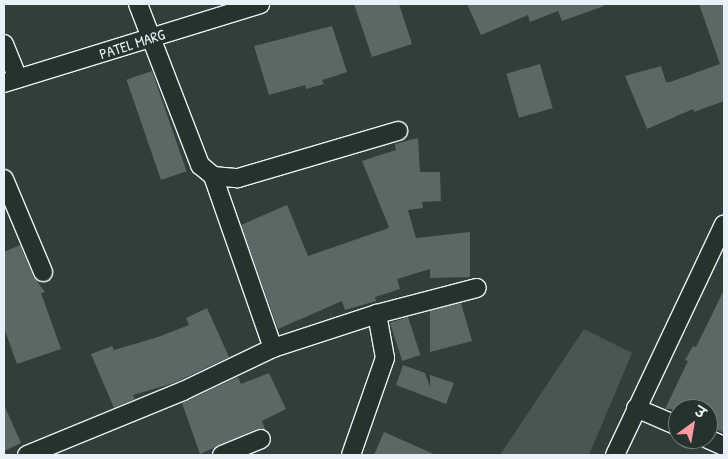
<!DOCTYPE html>
<meta charset="utf-8">
<style>
body{margin:0}
#map{position:relative;width:728px;height:459px;overflow:hidden;background:#323e39;font-family:"Patrick Hand","Playpen Sans Deva",sans-serif}
div>[style]{position:absolute}
.green>*{inset:0;background:#495651}
.building>*{inset:0;background:#5c6865;transform-origin:0 0}
.roads{filter:drop-shadow(1px 0 #e8f1f8) drop-shadow(-1px 0 #e8f1f8) drop-shadow(0 1px #e8f1f8) drop-shadow(0 -1px #e8f1f8)}
.street>*{height:18px;margin:-9px;padding:0 9px;transform-origin:9px;border-radius:9px;background:#26332d}
span{translate:-50% -50%;white-space:nowrap;text-align:center;line-height:1.15;-webkit-text-stroke:4px #26332d;paint-order:stroke}
.street-label{font-size:15px;color:#e8f1f8}
.frame{position:absolute;inset:0;border:5px solid #e8f1f8;pointer-events:none}
.north{position:absolute;left:668px;top:399px;width:50px;height:50px;box-sizing:border-box;background:#26332d;border:1px solid #747f7e;border-radius:50%;rotate:32deg;font-size:14px;font-weight:700;line-height:20px;text-align:center;color:#e8f1f8}
.north::after{content:'';display:block;margin:auto;width:18px;height:22px;background:#ff9aa2;clip-path:polygon(50% 0,100% 100%,50% 72%,0 100%)}
</style>
<div id="map">
<div class="green">
<i style="clip-path:polygon(584px 329px,632px 353px,589px 455px,500px 455px)"></i>
</div>
<div class="building">
<i style="clip-path:polygon(354px 4px,399px 4px,412px 44px,372px 57px)"></i>
<i style="clip-path:polygon(467px 4px,604px 4px,604px 6px,562px 21px,558px 11px,530px 22px,528px 15px,481px 35px)"></i>
<i style="clip-path:polygon(699px 4px,724px 4px,724px 101px,694px 112px,693px 109px,647px 129px,625px 76px,661px 66px,666px 82px,670px 82px,720px 64px)"></i>
<i style="clip-path:polygon(332px 26px,347px 72px,322px 80px,324px 84px,306px 89px,305px 85px,269px 95px,254px 46px)"></i>
<i style="left:540px;top:64px;width:46px;height:35px;rotate:74deg"></i>
<i style="left:152px;top:71px;width:106px;height:27px;rotate:71deg"></i>
<i style="clip-path:polygon(418px 138px,420px 172px,440px 172px,441px 201px,422px 202px,423px 208px,408px 210px,416px 238px,470px 232px,470px 277px,430px 278px,430px 269px,397px 279px,400px 289px,375px 297px,376px 301px,345px 310px,342px 301px,278px 329px,241px 225px,287px 205px,308px 256px,386px 229px,389px 227px,362px 161px,396px 150px,395px 144px)"></i>
<i style="clip-path:polygon(20px 245px,33px 276px,45px 292px,41px 293px,61px 349px,17px 364px,4px 328px,4px 252px)"></i>
<i style="clip-path:polygon(724px 290px,724px 433px,708px 425px,708px 409px,665px 409px,688px 361px,685px 360px,693px 346px,696px 347px)"></i>
<i style="clip-path:polygon(461px 303px,472px 341px,430px 352px,430px 311px)"></i>
<i style="clip-path:polygon(207px 308px,229px 357px,174px 383px,133px 395px,135px 399px,114px 408px,91px 354px,112px 346px,114px 350px,158px 337px,189px 325px,186px 318px)"></i>
<i style="left:408px;top:317px;width:40px;height:19px;rotate:72deg"></i>
<i style="clip-path:polygon(403px 365px,425px 373px,430px 387px,430px 375px,454px 383px,446px 404px,396px 385px)"></i>
<i style="clip-path:polygon(269px 373px,286px 409px,262px 421px,265px 429px,257px 429px,200px 454px,182px 403px,238px 377px,241px 384px)"></i>
<i style="clip-path:polygon(4px 405px,21px 443px,4px 451px)"></i>
<i style="clip-path:polygon(384px 432px,436px 455px,374px 455px)"></i>
</div>
<div class="roads">
<div class="street">
<i style="left:138px;top:4px;width:173px;rotate:68.9deg"></i>
<i style="left:200px;top:165px;width:17px;rotate:40deg"></i>
<i style="left:213px;top:176px;width:25px;rotate:5deg"></i>
<i style="left:238px;top:178px;width:167px;rotate:-16.4deg"></i>
<i style="left:4px;top:44px;width:37px;rotate:68deg"></i>
<i style="left:4px;top:83px;width:268px;rotate:-17.1deg"></i>
<i style="left:213px;top:176px;width:182px;rotate:70.8deg"></i>
<i style="left:4px;top:179px;width:101px;rotate:67.2deg"></i>
<i style="left:636px;top:408px;width:46px;rotate:23.2deg"></i>
<i style="left:708px;top:439px;width:17px;rotate:24deg"></i>
<i style="left:27px;top:455px;width:169px;rotate:-22.3deg"></i>
<i style="left:183px;top:391px;width:100px;rotate:-25.5deg"></i>
<i style="left:273px;top:348px;width:109px;rotate:-18.1deg"></i>
<i style="left:377px;top:314px;width:103px;rotate:-14.6deg"></i>
<i style="left:222px;top:455px;width:42px;rotate:-22.3deg"></i>
<i style="left:351px;top:455px;width:103px;rotate:-70.7deg"></i>
<i style="left:385px;top:358px;width:45px;rotate:-100.3deg"></i>
<i style="left:615px;top:455px;width:255px;rotate:-64.7deg"></i>
</div>
</div>
<div class="street-label">
<span style="left:132px;top:44px;rotate:-18deg">PATEL MARG</span>
</div>
<div class="frame"></div>
<div class="north">उ</div>
</div>
